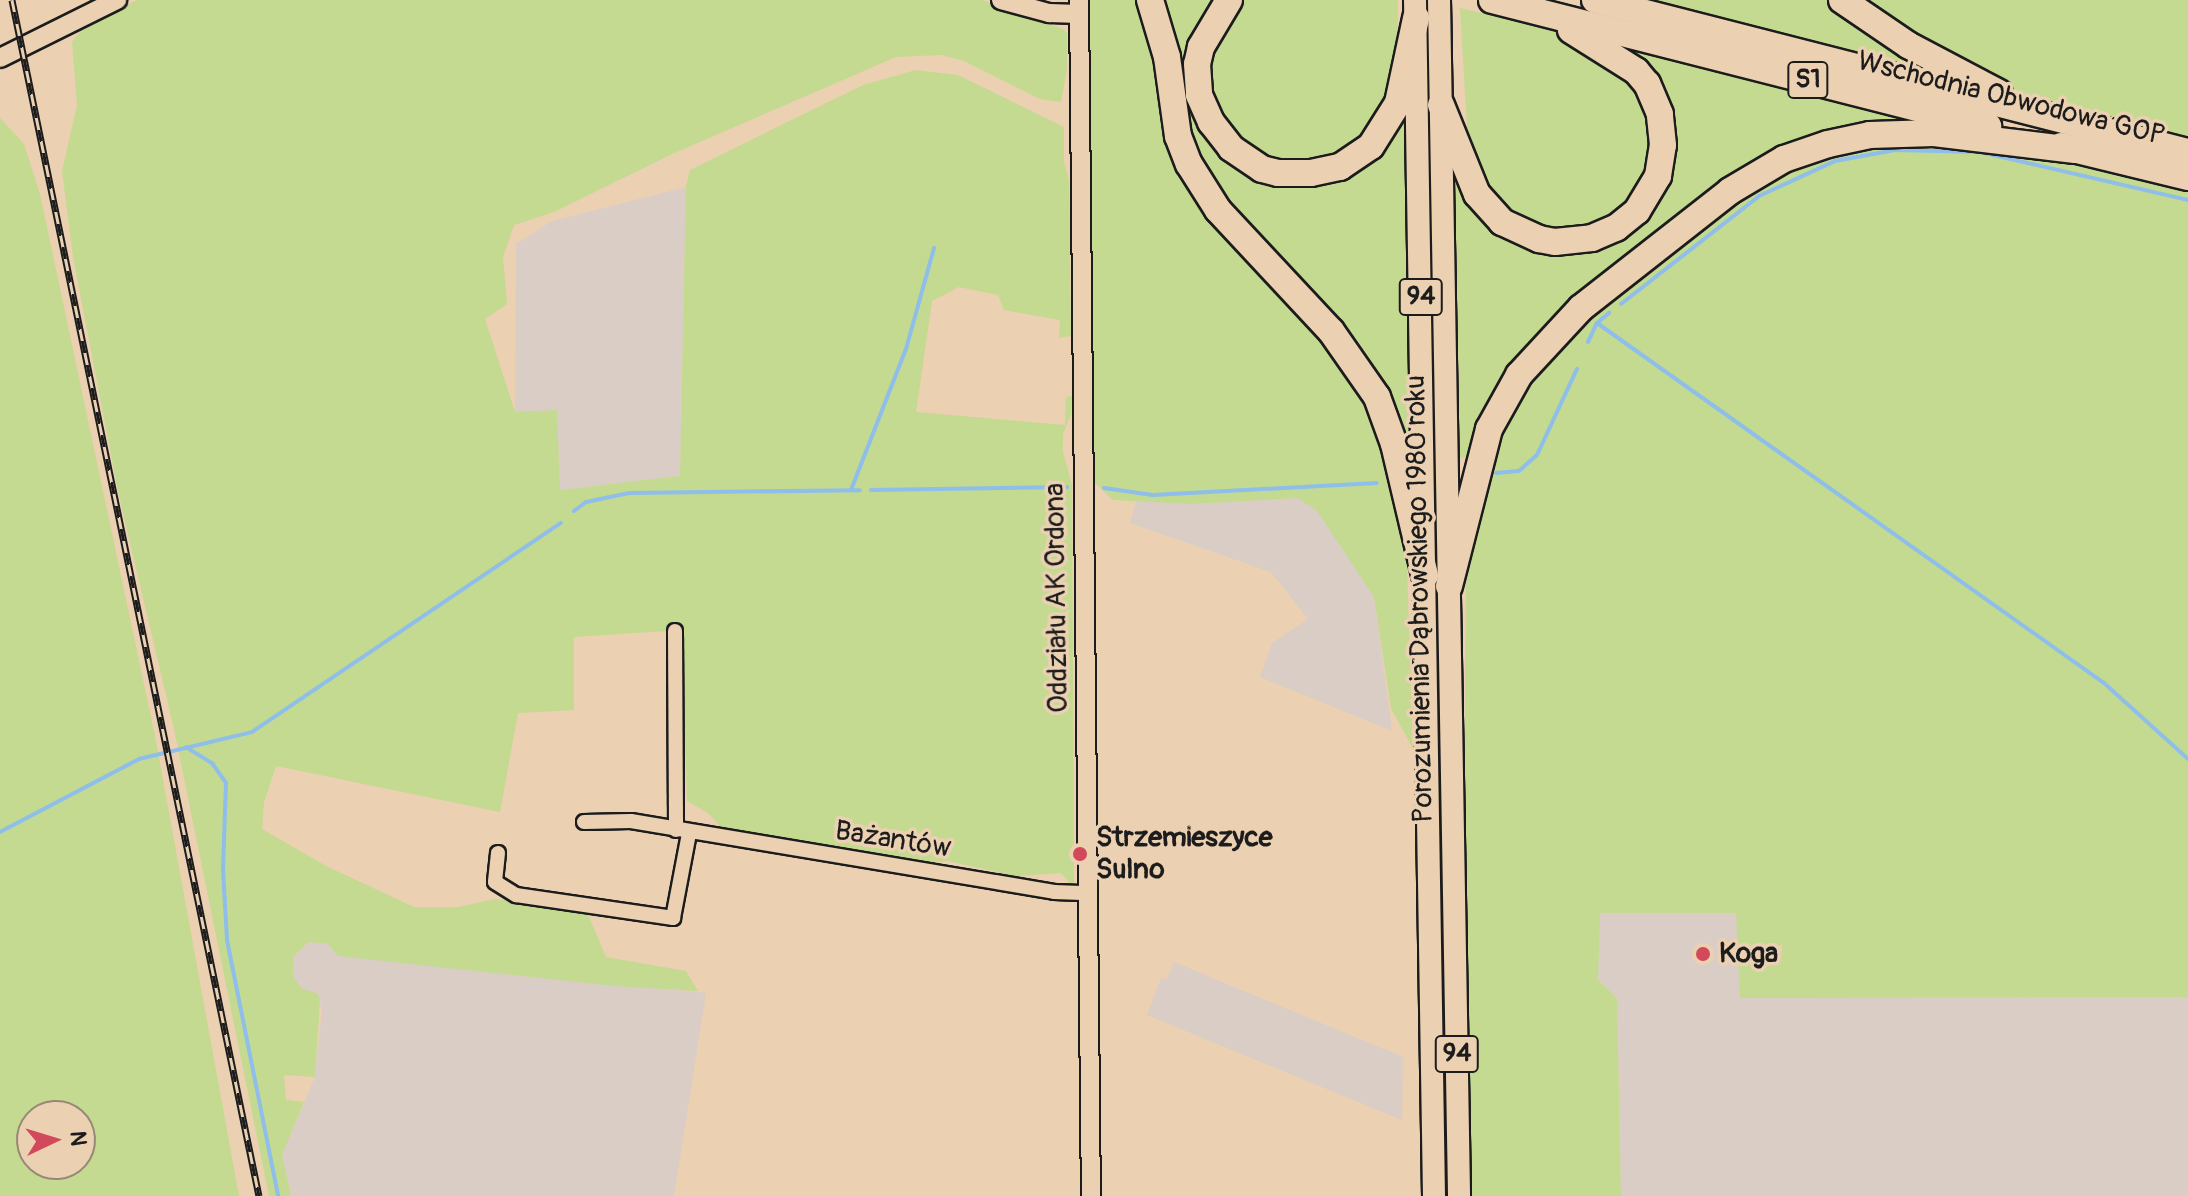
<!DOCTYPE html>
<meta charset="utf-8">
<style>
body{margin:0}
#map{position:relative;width:2188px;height:1196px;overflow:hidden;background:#ebd0b2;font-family:Pangolin,sans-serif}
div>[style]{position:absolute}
.built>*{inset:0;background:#d9cdc6}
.green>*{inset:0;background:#c3da90}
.stream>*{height:4px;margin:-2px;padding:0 2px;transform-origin:2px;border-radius:2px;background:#8ebee9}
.roads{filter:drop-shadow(2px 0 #1c1c1c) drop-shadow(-2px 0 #1c1c1c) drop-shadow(0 2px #1c1c1c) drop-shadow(0 -2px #1c1c1c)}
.minor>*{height:14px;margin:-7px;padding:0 7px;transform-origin:7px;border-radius:7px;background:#ebd0b2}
.tertiary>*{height:18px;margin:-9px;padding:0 9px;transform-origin:9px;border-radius:9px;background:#ebd0b2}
.primary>*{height:22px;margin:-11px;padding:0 11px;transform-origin:11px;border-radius:11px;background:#ebd0b2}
.motorway>*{height:26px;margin:-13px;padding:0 13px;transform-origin:13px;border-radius:13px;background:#ebd0b2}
.rail>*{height:7px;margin-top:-3.5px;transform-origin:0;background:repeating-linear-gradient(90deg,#ebd0b2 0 12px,#1c1c1c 0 24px);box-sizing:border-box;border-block:2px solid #1c1c1c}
.dots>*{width:22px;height:22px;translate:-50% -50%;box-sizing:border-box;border:4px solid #ebd0b2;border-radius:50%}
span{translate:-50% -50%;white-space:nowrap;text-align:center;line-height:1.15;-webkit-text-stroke:7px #ebd0b2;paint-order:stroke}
.shield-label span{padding:2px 6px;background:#ebd0b2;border:2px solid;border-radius:6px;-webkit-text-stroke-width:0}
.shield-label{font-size:26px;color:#1c1c1c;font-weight:700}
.street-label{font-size:28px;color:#1c1c1c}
.poi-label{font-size:28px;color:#1c1c1c;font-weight:700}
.left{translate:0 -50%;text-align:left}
.north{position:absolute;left:16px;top:1100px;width:80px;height:80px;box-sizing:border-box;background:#ebd0b2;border:2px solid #988876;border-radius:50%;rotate:86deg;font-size:22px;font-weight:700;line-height:32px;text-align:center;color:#1c1c1c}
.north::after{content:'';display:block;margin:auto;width:28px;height:36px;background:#d1495b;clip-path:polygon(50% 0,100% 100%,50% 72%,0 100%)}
</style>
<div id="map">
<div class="built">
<i style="clip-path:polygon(686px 187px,680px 476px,560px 490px,557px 410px,515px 413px,516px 244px,552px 221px)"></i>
<i style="clip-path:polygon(1298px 498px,1318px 511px,1374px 597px,1392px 731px,1260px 677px,1272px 643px,1308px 619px,1271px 572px,1130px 523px,1136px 501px,1190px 504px)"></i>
<i style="clip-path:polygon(1599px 913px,1736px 913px,1741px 998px,2188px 997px,2188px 1196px,1621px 1196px,1617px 998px,1598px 980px)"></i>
<i style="clip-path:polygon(308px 942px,328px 944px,339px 956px,706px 993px,674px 1196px,291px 1196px,282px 1155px,315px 1077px,322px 1011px,318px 994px,301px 988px,293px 976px,294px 956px)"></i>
<i style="clip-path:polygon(1174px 962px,1403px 1057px,1402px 1120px,1147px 1015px,1161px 978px,1167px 979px)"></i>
</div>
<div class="green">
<i style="clip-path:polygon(137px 0,982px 0,1063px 29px,1067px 33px,1067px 69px,1061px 102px,1040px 99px,964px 61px,941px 55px,896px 57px,672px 154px,554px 212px,514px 225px,503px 257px,507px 304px,485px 319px,515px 412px,557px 410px,560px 490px,680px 476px,686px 187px,690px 170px,863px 85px,916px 70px,958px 75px,1064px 127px,1064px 161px,1069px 181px,1071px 336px,1059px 338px,1060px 320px,1004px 310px,998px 295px,959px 287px,932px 301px,916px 412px,1065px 425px,1066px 397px,1072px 396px,1071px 414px,1063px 434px,1063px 452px,1072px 485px,1074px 888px,1061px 873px,1015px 876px,948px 861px,910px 864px,727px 834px,708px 813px,687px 801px,682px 630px,574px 637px,574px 710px,518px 713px,500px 812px,276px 766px,264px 802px,262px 829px,326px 866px,414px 907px,458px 907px,495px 899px,587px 912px,606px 957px,686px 971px,698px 991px,614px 986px,338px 956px,328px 944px,308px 942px,294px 956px,293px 976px,301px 988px,318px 994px,320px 999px,315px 1077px,284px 1075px,286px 1100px,304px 1102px,282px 1155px,291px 1196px,269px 1196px,174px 729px,119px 496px,73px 257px,62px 171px,77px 105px,72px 42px,84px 27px)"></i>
<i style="clip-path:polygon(1090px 0,1141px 0,1149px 23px,1170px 130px,1369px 398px,1406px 536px,1413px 749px,1391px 708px,1374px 597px,1317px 511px,1298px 498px,1190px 504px,1113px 500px,1092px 480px)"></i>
<i style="clip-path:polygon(1159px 0,1214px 0,1196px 34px,1218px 149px,1341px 178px,1375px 159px,1409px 99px,1408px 299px,1412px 467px,1397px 419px,1227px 209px,1194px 152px)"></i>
<i style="clip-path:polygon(1240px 0,1398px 0,1397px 77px,1375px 130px,1323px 164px,1261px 162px,1210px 108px,1210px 46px)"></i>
<i style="clip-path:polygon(1638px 0,1830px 0,1967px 84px)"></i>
<i style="clip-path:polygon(1858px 0,2188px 0,2188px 137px,2039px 98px,2002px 85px,1965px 66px)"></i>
<i style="clip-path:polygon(1460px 8px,1555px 30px,1590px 46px,1609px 58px,1646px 99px,1655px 160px,1623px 215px,1568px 235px,1508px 217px,1469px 161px)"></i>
<i style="clip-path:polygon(1602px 37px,1936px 125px,1836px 134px,1589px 290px,1471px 456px,1460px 458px,1455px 167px,1477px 211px,1596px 247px,1672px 146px)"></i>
<i style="clip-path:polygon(evenodd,0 118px,24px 144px,40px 194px,155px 736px,239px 1196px,0 1196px,0 118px,80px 1116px,80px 1164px,32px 1164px,32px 1116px,80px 1116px)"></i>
<i style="clip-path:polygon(1865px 142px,2024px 147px,2188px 188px,2188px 997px,1740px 998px,1736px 913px,1600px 913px,1598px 980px,1617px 998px,1621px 1196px,1469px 1196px,1464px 808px,1466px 584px,1471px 535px,1487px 463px,1515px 398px,1578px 322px,1702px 222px,1784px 168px)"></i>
</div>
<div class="stream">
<i style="left:1621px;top:304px;width:175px;rotate:-38deg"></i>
<i style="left:1759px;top:196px;width:84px;rotate:-24.7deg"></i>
<i style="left:1835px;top:161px;width:61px;rotate:-10.4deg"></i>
<i style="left:1895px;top:150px;width:85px;rotate:1.3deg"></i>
<i style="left:1980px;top:152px;width:213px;rotate:13deg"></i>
<i style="left:1597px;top:323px;width:16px;rotate:-40deg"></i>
<i style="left:1588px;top:342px;width:21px;rotate:-65deg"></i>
<i style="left:1597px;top:323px;width:622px;rotate:35.38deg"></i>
<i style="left:2104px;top:683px;width:113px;rotate:42.1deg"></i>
<i style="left:1496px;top:473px;width:23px;rotate:-5deg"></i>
<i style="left:1519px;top:471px;width:24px;rotate:-42deg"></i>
<i style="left:1537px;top:455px;width:95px;rotate:-65.1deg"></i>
<i style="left:1104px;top:488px;width:49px;rotate:8.1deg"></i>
<i style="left:1153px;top:495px;width:224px;rotate:-3.1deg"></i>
<i style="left:851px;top:490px;width:151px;rotate:-68.7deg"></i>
<i style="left:906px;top:349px;width:105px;rotate:-74.5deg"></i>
<i style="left:871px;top:490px;width:196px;rotate:-0.9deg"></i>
<i style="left:574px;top:511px;width:15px;rotate:-37deg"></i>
<i style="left:586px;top:502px;width:44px;rotate:-11.8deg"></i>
<i style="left:629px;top:493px;width:231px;rotate:-0.7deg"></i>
<i style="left:186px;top:747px;width:31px;rotate:32deg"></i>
<i style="left:212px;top:763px;width:24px;rotate:55deg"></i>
<i style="left:226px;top:783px;width:87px;rotate:92deg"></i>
<i style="left:223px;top:870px;width:70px;rotate:86.7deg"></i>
<i style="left:227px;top:940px;width:261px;rotate:78.7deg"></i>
<i style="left:0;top:832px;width:157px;rotate:-27.7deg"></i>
<i style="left:139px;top:759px;width:116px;rotate:-13.4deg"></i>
<i style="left:252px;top:732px;width:373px;rotate:-34.1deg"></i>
</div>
<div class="roads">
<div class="minor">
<i style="left:675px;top:631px;width:199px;rotate:89.7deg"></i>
<i style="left:584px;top:822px;width:47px;rotate:-1.2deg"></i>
<i style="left:631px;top:821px;width:429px;rotate:9.5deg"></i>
<i style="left:1054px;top:892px;width:35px;rotate:2deg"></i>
<i style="left:498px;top:853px;width:29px;rotate:96deg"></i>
<i style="left:495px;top:882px;width:25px;rotate:32deg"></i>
<i style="left:516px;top:895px;width:159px;rotate:8.3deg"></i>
<i style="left:673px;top:918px;width:86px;rotate:-79.3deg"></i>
</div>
<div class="tertiary">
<i style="left:1001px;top:0;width:50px;rotate:15.2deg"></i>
<i style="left:1049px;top:13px;width:30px;rotate:2deg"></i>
<i style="left:1079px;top:0;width:1196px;rotate:89.43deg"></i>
<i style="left:0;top:58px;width:131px;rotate:-26.4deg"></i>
</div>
<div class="primary">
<i style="left:1415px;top:0;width:1196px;rotate:89.09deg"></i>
<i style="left:1439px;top:0;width:1196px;rotate:89.04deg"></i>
</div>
<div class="motorway">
<i style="left:1150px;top:0;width:59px;rotate:73.4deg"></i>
<i style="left:1167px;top:57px;width:80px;rotate:82.1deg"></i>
<i style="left:1178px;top:136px;width:30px;rotate:69deg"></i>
<i style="left:1189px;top:164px;width:54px;rotate:57.8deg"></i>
<i style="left:1218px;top:210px;width:166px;rotate:47deg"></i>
<i style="left:1331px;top:331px;width:80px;rotate:55.1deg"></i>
<i style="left:1377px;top:397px;width:50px;rotate:70.1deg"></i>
<i style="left:1394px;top:444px;width:135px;rotate:76.7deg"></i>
<i style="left:1229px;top:0;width:55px;rotate:120.8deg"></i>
<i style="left:1201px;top:47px;width:17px;rotate:103deg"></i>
<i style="left:1197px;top:64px;width:31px;rotate:86deg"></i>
<i style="left:1199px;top:95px;width:30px;rotate:66deg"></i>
<i style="left:1211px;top:122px;width:33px;rotate:52deg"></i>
<i style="left:1231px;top:148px;width:37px;rotate:34deg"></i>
<i style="left:1262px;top:169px;width:16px;rotate:14deg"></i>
<i style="left:1278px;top:173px;width:33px"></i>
<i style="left:1311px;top:173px;width:30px;rotate:-12deg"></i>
<i style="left:1340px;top:167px;width:37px;rotate:-34deg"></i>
<i style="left:1371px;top:146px;width:51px;rotate:-57.9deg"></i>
<i style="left:1398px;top:103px;width:87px;rotate:-78deg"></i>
<i style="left:1492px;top:0;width:512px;rotate:14.25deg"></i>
<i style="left:1595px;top:0;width:612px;rotate:14.38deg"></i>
<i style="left:1842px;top:0;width:80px;rotate:34.3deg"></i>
<i style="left:1908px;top:45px;width:103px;rotate:27.8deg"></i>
<i style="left:1441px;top:105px;width:96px;rotate:68deg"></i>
<i style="left:1477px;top:194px;width:38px;rotate:48deg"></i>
<i style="left:1502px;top:222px;width:41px;rotate:24.7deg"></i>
<i style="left:1539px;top:239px;width:16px;rotate:11deg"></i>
<i style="left:1555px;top:242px;width:37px;rotate:-6deg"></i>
<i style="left:1592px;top:238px;width:26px;rotate:-23deg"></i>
<i style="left:1616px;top:228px;width:27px;rotate:-39deg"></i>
<i style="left:1637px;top:211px;width:41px;rotate:-59deg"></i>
<i style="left:1658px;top:176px;width:31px;rotate:-81deg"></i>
<i style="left:1663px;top:145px;width:31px;rotate:-96deg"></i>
<i style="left:1660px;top:114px;width:33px;rotate:-113deg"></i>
<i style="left:1647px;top:84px;width:17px;rotate:-130deg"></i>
<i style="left:1636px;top:71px;width:77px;rotate:-147.8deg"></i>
<i style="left:2061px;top:146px;width:131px;rotate:13.7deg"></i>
<i style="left:1449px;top:586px;width:162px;rotate:-75.7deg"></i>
<i style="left:1489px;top:429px;width:62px;rotate:-60.9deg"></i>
<i style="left:1519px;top:375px;width:91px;rotate:-47.2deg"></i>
<i style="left:1581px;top:308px;width:189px;rotate:-38.1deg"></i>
<i style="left:1730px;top:191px;width:63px;rotate:-30.7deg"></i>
<i style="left:1784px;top:159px;width:46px;rotate:-18.8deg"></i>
<i style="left:1828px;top:144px;width:43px;rotate:-12.1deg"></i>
<i style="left:1870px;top:135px;width:64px;rotate:-1.8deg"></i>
<i style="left:1934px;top:133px;width:142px;rotate:6.9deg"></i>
</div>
</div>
<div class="rail">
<i style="left:12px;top:0;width:1221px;rotate:78.33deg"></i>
</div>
<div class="dots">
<i style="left:1080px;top:854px;background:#d1495b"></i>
<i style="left:1703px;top:954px;background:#d1495b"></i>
</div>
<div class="shield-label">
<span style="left:1808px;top:80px">S1</span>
<span style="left:1421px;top:297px">94</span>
<span style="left:1457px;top:1054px">94</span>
</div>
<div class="street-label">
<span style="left:2011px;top:99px;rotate:14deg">Wschodnia Obwodowa GOP</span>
<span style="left:1057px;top:598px;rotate:-91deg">Oddziału AK Ordona</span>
<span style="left:1420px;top:599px;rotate:-91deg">Porozumienia Dąbrowskiego 1980 roku</span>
<span style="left:893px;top:840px;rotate:9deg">Bażantów</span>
</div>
<div class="poi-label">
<span class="left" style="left:1096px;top:854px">Strzemieszyce<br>Sulno</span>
<span class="left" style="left:1719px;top:954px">Koga</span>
</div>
<div class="north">N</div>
</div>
